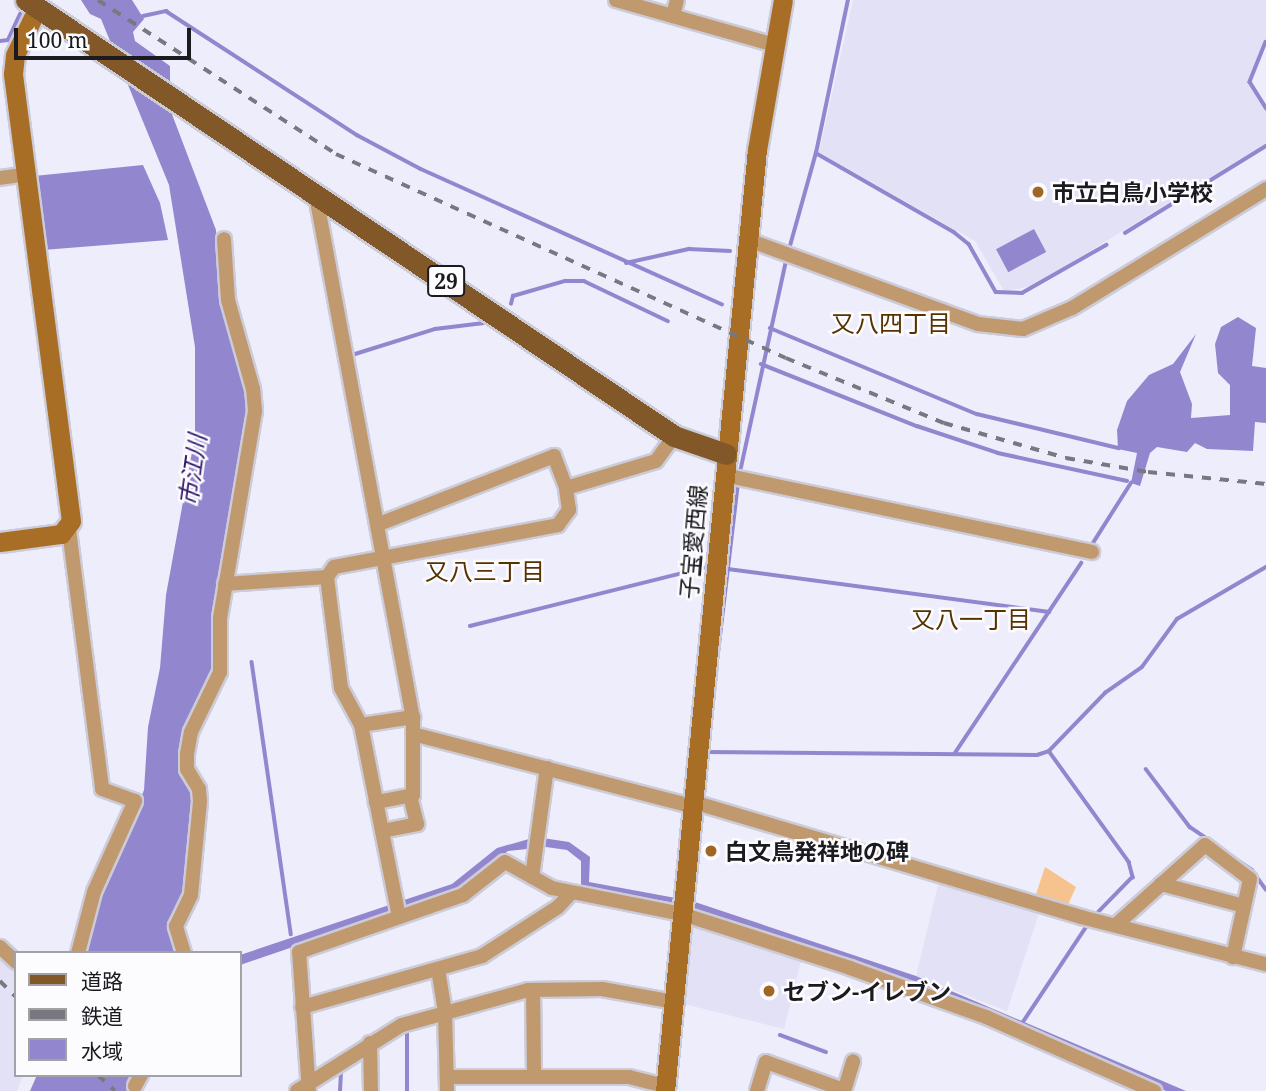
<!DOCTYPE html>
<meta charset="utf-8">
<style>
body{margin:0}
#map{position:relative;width:1266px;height:1091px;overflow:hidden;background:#eeedfb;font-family:"Noto Serif","Noto Sans JP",serif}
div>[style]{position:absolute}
.built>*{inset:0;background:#e3e1f6}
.green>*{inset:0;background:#f6c38e}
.water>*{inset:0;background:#9287cf;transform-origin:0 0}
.stream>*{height:3.5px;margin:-1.75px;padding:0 1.75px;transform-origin:1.75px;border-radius:1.75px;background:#9287cf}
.roads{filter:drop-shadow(2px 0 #cccbd8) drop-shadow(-2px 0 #cccbd8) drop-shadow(0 2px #cccbd8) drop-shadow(0 -2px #cccbd8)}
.street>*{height:14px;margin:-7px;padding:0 7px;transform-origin:7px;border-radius:7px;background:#c1996f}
.secondary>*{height:19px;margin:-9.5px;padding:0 9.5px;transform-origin:9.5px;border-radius:9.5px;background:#a96e26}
.primary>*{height:21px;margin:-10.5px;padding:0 10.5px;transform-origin:10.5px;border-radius:10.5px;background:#825828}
.rail>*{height:3.5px;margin-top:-1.75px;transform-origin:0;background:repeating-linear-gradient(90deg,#797881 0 9px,transparent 0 18px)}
.dots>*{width:19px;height:19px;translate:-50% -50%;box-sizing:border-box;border:4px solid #fcfbfe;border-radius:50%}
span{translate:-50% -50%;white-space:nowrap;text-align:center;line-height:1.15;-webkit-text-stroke:5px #fcfbfe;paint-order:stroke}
.shield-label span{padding:2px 5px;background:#fcfbfe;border:2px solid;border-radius:5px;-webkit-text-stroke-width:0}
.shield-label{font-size:21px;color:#1a1a1f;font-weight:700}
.poi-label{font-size:23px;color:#1a1a1f;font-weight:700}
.left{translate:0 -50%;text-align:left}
.street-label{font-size:23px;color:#1a1a1f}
.neighbourhood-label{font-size:24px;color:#573200}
.water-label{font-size:24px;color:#32176c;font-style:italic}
.legend{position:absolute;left:14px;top:951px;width:228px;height:126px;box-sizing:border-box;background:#fcfbfe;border:2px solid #a2a1a5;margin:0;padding:9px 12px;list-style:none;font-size:21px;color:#1a1a1f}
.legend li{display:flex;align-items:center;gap:14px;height:35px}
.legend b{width:35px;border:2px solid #a2a1a5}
.scale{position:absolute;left:14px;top:28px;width:177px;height:32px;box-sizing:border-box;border:4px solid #1a1a1f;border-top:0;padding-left:9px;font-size:21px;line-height:24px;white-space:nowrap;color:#1a1a1f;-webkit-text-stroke:5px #fcfbfe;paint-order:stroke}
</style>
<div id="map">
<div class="built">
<i style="clip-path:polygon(853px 0,1266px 0,1266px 40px,1248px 82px,1266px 112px,1266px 143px,1033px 286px,1004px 291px,975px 241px,819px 152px)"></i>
<i style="clip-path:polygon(939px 881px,1040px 910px,1007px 1011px,916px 976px)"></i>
<i style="clip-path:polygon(691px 922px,802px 957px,784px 1029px,680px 1003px)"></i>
<i style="clip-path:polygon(0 955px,16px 970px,16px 1075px,23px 1075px,17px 1091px,0 1091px)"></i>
</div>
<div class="green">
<i style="clip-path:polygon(1045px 867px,1076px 887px,1066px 909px,1034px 900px)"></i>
</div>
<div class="water">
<i style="clip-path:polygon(81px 0,132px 0,144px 19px,133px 32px,135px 41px,170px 66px,170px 84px,162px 88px,216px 230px,221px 306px,249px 407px,212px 617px,214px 669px,185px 736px,194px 798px,184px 898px,171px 919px,169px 934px,177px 953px,87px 953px,99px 902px,144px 790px,148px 727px,160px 668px,166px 595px,195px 436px,195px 347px,169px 185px,101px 19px,90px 14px)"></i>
<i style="clip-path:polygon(143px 165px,160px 203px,168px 240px,43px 250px,34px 176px)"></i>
<i style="left:1034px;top:229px;width:26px;height:43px;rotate:62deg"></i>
<i style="clip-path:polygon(1238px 317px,1256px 328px,1252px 366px,1266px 368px,1266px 423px,1255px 422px,1253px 451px,1207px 449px,1195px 443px,1187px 452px,1157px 447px,1150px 453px,1140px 486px,1131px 483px,1137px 453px,1118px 449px,1117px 430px,1127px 401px,1149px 375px,1173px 364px,1196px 334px,1180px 372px,1192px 404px,1191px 418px,1230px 415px,1230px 385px,1218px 373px,1215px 344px,1221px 327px)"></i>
<i style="clip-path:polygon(536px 837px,569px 842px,590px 857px,589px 882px,692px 901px,916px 976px,1186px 1091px,1166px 1091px,988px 1014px,675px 903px,581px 887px,581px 861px,567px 850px,546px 847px,508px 851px,460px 890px,240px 965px,240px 955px,452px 884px,497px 848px)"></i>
<i style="clip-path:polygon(37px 1075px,136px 1075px,127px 1091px,30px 1091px)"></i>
</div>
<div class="stream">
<i style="left:143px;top:16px;width:24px;rotate:-12deg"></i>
<i style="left:166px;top:11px;width:228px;rotate:33deg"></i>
<i style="left:357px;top:135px;width:72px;rotate:28deg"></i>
<i style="left:421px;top:169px;width:330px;rotate:24.2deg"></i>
<i style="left:0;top:41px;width:8px;rotate:-7deg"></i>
<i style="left:8px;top:40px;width:29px;rotate:-65deg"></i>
<i style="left:1266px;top:42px;width:43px;rotate:111.8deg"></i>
<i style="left:1250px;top:82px;width:31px;rotate:58deg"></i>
<i style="left:816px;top:153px;width:159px;rotate:29.8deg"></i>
<i style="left:954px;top:232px;width:19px;rotate:39deg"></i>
<i style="left:969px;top:244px;width:55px;rotate:60.6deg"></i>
<i style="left:996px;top:292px;width:26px;rotate:2deg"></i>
<i style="left:1022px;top:293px;width:97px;rotate:-29.7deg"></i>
<i style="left:1125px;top:233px;width:166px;rotate:-31.7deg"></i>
<i style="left:790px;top:246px;width:97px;rotate:-74.4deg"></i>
<i style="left:816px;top:153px;width:156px;rotate:-78.2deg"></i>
<i style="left:626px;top:263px;width:65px;rotate:-12.5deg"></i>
<i style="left:689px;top:249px;width:41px;rotate:2.8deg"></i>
<i style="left:511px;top:304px;width:8px;rotate:-76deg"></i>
<i style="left:513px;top:296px;width:54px;rotate:-16.1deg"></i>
<i style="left:565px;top:281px;width:19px"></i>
<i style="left:584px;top:281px;width:93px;rotate:25.5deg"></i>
<i style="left:770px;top:328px;width:224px;rotate:22.6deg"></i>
<i style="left:977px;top:414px;width:146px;rotate:13.5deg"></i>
<i style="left:352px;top:355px;width:87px;rotate:-17.4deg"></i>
<i style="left:435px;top:329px;width:49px;rotate:-7deg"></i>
<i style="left:761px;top:364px;width:168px;rotate:21.7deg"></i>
<i style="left:917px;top:426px;width:85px;rotate:18.4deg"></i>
<i style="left:998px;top:453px;width:132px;rotate:12.2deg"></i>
<i style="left:740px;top:472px;width:216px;rotate:-77.7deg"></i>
<i style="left:1093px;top:543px;width:71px;rotate:-57.7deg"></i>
<i style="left:728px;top:569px;width:324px;rotate:7.6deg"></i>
<i style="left:470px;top:626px;width:243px;rotate:-14deg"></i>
<i style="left:718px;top:653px;width:170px;rotate:-83.3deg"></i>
<i style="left:252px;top:662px;width:275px;rotate:81.8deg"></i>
<i style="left:713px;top:702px;width:36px;rotate:-84deg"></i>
<i style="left:1049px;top:751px;width:137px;rotate:54.2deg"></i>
<i style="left:1129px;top:862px;width:16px;rotate:75deg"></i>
<i style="left:1133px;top:877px;width:54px;rotate:134.3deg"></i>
<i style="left:707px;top:752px;width:330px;rotate:0.5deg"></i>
<i style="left:1037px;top:755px;width:13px;rotate:-18deg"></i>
<i style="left:1049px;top:751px;width:81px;rotate:-46deg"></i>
<i style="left:1105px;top:693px;width:45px;rotate:-35.1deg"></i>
<i style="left:1142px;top:667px;width:59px;rotate:-53.9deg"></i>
<i style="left:1177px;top:619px;width:103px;rotate:-30.3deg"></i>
<i style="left:955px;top:753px;width:228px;rotate:-56.4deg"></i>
<i style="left:1146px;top:769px;width:73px;rotate:52.8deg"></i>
<i style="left:1190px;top:827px;width:23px;rotate:34deg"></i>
<i style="left:1224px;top:851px;width:34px;rotate:34deg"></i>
<i style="left:1252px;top:870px;width:24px;rotate:54deg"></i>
<i style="left:1023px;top:1022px;width:118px;rotate:-56.4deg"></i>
<i style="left:780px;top:1035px;width:49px;rotate:20.3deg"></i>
<i style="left:340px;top:1091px;width:21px;rotate:-87deg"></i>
<i style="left:407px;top:1091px;width:60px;rotate:-90deg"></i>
</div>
<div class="roads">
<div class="street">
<i style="left:616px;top:0;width:165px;rotate:15.8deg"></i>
<i style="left:673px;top:16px;width:16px;rotate:-76deg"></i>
<i style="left:0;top:178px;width:28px;rotate:-8deg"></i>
<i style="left:316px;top:196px;width:532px;rotate:79.49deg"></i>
<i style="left:413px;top:719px;width:76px;rotate:90deg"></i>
<i style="left:413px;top:795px;width:38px;rotate:169deg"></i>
<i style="left:751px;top:241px;width:242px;rotate:20.1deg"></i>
<i style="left:978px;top:324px;width:45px;rotate:6.3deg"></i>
<i style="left:1023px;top:329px;width:53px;rotate:-23.2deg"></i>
<i style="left:1072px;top:308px;width:228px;rotate:-31.5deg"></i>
<i style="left:724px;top:475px;width:376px;rotate:11.8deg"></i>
<i style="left:379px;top:524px;width:188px;rotate:-21.2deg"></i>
<i style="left:554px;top:456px;width:34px;rotate:69deg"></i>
<i style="left:69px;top:530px;width:261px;rotate:82.7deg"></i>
<i style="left:102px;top:789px;width:35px;rotate:20deg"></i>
<i style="left:135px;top:801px;width:100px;rotate:114.3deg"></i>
<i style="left:94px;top:892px;width:63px;rotate:104.7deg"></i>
<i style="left:225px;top:584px;width:102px;rotate:-3.9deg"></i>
<i style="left:361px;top:725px;width:53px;rotate:-8.7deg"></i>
<i style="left:413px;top:734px;width:288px;rotate:14.5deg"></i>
<i style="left:693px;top:802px;width:405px;rotate:16.5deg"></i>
<i style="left:1081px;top:917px;width:191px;rotate:14.3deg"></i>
<i style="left:382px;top:831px;width:36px;rotate:-11deg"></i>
<i style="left:417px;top:824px;width:29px;rotate:-104deg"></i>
<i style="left:532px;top:877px;width:110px;rotate:-82.2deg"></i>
<i style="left:1161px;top:884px;width:86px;rotate:14.8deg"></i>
<i style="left:399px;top:917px;width:196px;rotate:-101.2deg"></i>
<i style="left:361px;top:725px;width:42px;rotate:-118.4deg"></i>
<i style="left:341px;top:688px;width:112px;rotate:-97.2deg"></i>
<i style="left:327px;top:577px;width:12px;rotate:-55deg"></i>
<i style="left:334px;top:567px;width:228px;rotate:-10.6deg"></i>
<i style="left:558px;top:525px;width:19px;rotate:-54deg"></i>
<i style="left:569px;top:510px;width:22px;rotate:-98deg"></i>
<i style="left:566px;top:488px;width:94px;rotate:-16.7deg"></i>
<i style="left:656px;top:461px;width:31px;rotate:-54deg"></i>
<i style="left:1117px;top:924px;width:118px;rotate:-41.9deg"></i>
<i style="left:1205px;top:845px;width:56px;rotate:37.1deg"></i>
<i style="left:1250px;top:879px;width:80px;rotate:102.3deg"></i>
<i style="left:0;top:947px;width:22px;rotate:43deg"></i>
<i style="left:184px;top:953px;width:28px;rotate:-107deg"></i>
<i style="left:176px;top:926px;width:34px;rotate:-64deg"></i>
<i style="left:191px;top:895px;width:94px;rotate:-84.5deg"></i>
<i style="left:200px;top:801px;width:12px;rotate:-95deg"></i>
<i style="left:199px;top:789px;width:23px;rotate:-121deg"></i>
<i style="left:187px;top:769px;width:15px;rotate:-90deg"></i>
<i style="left:187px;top:754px;width:22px;rotate:-80deg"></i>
<i style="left:191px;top:732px;width:67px;rotate:-64.2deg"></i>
<i style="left:220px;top:672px;width:54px;rotate:-90deg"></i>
<i style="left:220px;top:618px;width:210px;rotate:-80.4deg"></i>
<i style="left:255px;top:411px;width:22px;rotate:-95deg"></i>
<i style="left:253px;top:389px;width:92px;rotate:-105.7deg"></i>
<i style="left:228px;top:300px;width:61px;rotate:-93.8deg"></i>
<i style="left:438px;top:969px;width:44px;rotate:80.8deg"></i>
<i style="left:445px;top:1012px;width:79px;rotate:88.5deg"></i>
<i style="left:533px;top:990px;width:87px;rotate:89.3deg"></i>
<i style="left:302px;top:1007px;width:187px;rotate:-15.8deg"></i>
<i style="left:482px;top:956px;width:90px;rotate:-32.8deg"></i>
<i style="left:558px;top:907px;width:18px;rotate:-47deg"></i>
<i style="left:370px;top:1043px;width:48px;rotate:88.8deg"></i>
<i style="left:447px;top:1077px;width:182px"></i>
<i style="left:629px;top:1077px;width:38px;rotate:14deg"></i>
<i style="left:135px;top:1086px;width:13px;rotate:-61deg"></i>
<i style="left:297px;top:1091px;width:124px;rotate:-32.2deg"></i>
<i style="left:402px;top:1025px;width:131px;rotate:-15.5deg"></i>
<i style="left:528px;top:990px;width:74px;rotate:-0.8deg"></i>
<i style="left:602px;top:989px;width:73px;rotate:10.2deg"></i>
<i style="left:309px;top:1091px;width:139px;rotate:-94.1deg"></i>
<i style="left:299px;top:952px;width:174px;rotate:-19.2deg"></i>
<i style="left:463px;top:895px;width:53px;rotate:-38.2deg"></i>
<i style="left:505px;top:862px;width:54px;rotate:29deg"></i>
<i style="left:552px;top:888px;width:133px;rotate:11.3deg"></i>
<i style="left:682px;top:914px;width:176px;rotate:17.8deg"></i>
<i style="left:850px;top:968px;width:145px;rotate:19.8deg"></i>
<i style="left:986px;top:1017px;width:184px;rotate:23.8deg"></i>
<i style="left:757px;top:1091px;width:30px;rotate:-73deg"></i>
<i style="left:766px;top:1062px;width:83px;rotate:19.7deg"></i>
<i style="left:844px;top:1091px;width:31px;rotate:-73deg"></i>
</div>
<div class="secondary">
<i style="left:0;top:542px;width:62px;rotate:-7.5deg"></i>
<i style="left:61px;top:534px;width:16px;rotate:-52deg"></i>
<i style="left:71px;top:521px;width:451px;rotate:-97.4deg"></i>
<i style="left:13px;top:74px;width:19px;rotate:-84deg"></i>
<i style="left:15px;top:55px;width:53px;rotate:-64.4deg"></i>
<i style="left:665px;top:1091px;width:945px;rotate:-84.42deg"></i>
<i style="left:757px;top:150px;width:152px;rotate:-80.2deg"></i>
</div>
<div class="primary">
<i style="left:26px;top:0;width:781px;rotate:33.93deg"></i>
<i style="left:674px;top:436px;width:55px;rotate:19.1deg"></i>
</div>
</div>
<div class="rail">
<i style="left:98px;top:0;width:283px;rotate:32.9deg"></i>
<i style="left:336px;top:154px;width:494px;rotate:24.4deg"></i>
<i style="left:786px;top:358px;width:171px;rotate:22.4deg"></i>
<i style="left:944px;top:423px;width:127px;rotate:16deg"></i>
<i style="left:1066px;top:458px;width:83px;rotate:9.7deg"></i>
<i style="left:1148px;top:472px;width:119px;rotate:5.8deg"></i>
<i style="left:0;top:981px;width:23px;rotate:45deg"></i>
<i style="left:98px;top:1075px;width:23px;rotate:43deg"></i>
</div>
<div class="dots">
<i style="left:1038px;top:192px;background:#9f6723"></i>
<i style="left:711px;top:851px;background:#9f6723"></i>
<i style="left:769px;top:991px;background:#9f6723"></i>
</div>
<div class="shield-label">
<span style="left:446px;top:281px">29</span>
</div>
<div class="poi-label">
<span class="left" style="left:1052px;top:192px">市立白鳥小学校</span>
<span class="left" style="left:725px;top:851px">白文鳥発祥地の碑</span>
<span class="left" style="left:783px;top:991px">セブン-イレブン</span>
</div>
<div class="street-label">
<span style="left:693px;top:542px;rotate:-85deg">子宝愛西線</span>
</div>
<div class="neighbourhood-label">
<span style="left:891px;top:323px">又八四丁目</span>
<span style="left:485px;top:571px">又八三丁目</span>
<span style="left:971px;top:619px">又八一丁目</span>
</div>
<div class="water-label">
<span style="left:192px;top:470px;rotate:-82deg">市江川</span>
</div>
<ul class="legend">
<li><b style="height:9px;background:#825828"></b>道路</li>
<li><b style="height:9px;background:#797881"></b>鉄道</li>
<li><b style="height:19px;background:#9287cf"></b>水域</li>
</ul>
<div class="scale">100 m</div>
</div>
